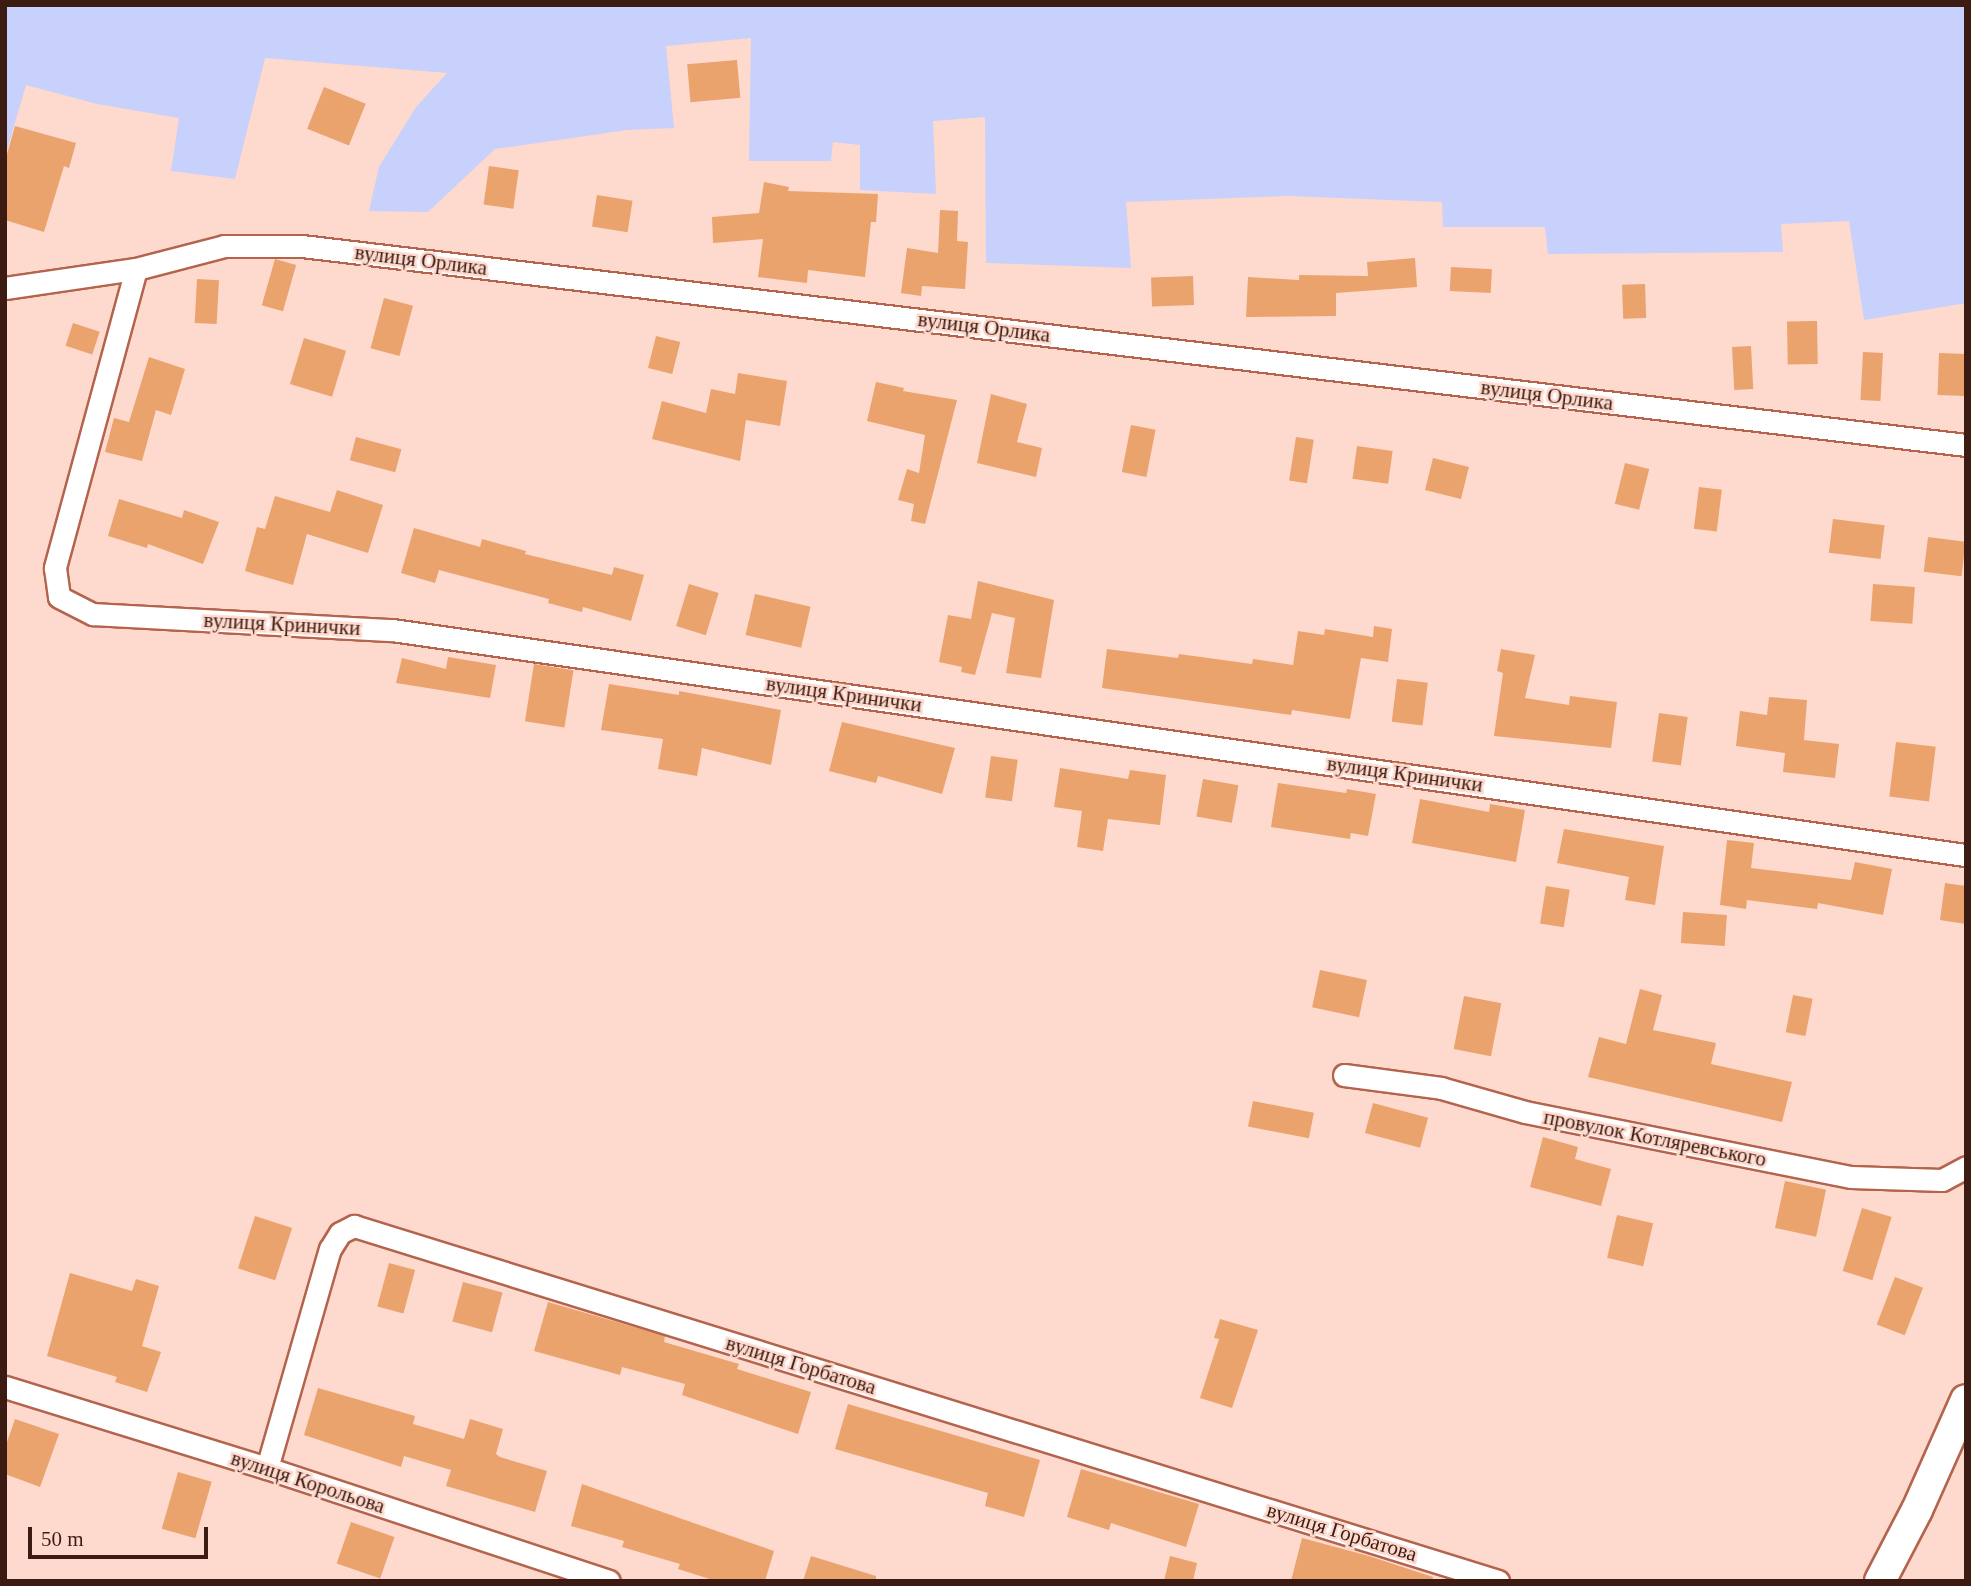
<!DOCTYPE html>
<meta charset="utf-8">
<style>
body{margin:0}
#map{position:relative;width:1971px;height:1586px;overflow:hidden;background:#fed9ce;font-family:"Times New Roman",serif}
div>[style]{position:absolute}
.green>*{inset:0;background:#c8d0fc}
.building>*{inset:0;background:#eaa36d;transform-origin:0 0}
.roads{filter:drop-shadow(2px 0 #b4644c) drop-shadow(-2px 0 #b4644c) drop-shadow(0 2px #b4644c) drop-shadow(0 -2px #b4644c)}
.street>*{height:21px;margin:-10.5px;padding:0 10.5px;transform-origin:10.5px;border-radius:10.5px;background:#fff}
.secondary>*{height:30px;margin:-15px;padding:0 15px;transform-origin:15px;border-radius:15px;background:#fff}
span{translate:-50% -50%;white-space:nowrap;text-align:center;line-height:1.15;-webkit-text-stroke:5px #fed9ce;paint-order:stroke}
.street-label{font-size:21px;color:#3c1c12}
.frame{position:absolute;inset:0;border:7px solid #3c1c12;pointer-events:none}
.scale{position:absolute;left:28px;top:1527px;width:180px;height:32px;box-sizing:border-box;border:4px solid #3c1c12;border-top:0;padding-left:9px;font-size:21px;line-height:24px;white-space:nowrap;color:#3c1c12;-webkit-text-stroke:5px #fed9ce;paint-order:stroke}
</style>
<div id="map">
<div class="green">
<i style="clip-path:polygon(5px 5px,1966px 5px,1966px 303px,1864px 320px,1849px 221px,1781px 224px,1783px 252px,1548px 254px,1545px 227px,1443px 227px,1442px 202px,1288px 196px,1126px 202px,1131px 268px,986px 263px,985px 117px,933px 121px,936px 194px,860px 190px,860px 145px,833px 142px,831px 161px,749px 161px,751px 38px,666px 46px,674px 128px,627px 130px,495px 149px,428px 212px,369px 211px,379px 167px,416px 107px,447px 73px,265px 58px,235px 179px,171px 171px,179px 118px,97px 104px,26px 85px,5px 157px)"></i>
</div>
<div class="building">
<i style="left:737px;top:60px;width:38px;height:50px;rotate:85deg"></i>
<i style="left:324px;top:87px;width:45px;height:45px;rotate:22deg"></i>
<i style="clip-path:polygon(15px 126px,76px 143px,69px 168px,64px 166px,44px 232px,5px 220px,5px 161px)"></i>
<i style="left:489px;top:166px;width:30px;height:39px;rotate:8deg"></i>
<i style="clip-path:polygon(764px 182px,789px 187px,788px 191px,878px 194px,876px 222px,871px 222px,865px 277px,808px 270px,807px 283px,758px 277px,763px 239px,713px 243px,712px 217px,759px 213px)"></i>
<i style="left:597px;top:195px;width:36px;height:32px;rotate:9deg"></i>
<i style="clip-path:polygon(940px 210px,958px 211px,957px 241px,968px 242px,965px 289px,922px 286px,921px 296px,901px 293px,907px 248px,938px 253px)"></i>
<i style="clip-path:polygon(1415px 258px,1417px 287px,1336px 293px,1336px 316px,1246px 317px,1248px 277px,1299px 280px,1299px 275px,1368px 276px,1367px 262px)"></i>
<i style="left:275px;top:259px;width:22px;height:48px;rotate:16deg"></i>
<i style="left:1451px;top:267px;width:41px;height:24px;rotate:3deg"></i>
<i style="left:1193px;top:276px;width:29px;height:42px;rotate:88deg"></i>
<i style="left:197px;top:279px;width:22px;height:44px;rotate:3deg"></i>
<i style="left:1645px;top:284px;width:34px;height:23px;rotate:88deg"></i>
<i style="left:384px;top:298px;width:30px;height:52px;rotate:15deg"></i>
<i style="left:1817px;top:321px;width:43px;height:30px;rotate:89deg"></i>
<i style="left:73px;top:323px;width:28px;height:24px;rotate:18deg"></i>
<i style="left:656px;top:336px;width:25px;height:33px;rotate:14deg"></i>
<i style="left:304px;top:338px;width:44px;height:48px;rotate:17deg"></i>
<i style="left:1751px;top:346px;width:43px;height:19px;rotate:87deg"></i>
<i style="left:1863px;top:352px;width:20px;height:48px;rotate:3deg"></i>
<i style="left:1939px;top:353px;width:27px;height:42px;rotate:2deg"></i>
<i style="clip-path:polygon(149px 357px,185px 369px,171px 415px,156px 410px,142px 461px,105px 452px,114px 418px,129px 422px)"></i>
<i style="clip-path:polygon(738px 373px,787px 381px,780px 426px,746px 420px,740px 461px,652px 439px,662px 401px,706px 413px,711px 389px,735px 394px)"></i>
<i style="clip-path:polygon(876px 382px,904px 388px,903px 391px,957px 400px,925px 524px,911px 521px,914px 504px,898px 500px,907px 469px,919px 473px,925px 435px,867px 421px)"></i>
<i style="clip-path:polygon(991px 394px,1027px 404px,1017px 442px,1042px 448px,1036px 477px,977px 463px)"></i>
<i style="left:1131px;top:425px;width:25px;height:48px;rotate:11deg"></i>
<i style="left:356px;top:437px;width:47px;height:24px;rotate:15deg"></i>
<i style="left:1296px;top:437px;width:18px;height:44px;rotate:9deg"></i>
<i style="left:1357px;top:446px;width:36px;height:33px;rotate:8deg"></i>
<i style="left:1433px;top:458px;width:37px;height:33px;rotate:14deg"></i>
<i style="left:1625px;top:463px;width:25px;height:42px;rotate:14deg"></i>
<i style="left:1699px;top:487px;width:23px;height:42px;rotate:7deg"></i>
<i style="clip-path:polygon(337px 490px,383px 505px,368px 553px,307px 534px,293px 585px,245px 571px,257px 527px,265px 529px,275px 496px,330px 512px)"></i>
<i style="clip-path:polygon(119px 499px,182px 518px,184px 510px,219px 522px,203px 564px,148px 544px,147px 548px,108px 536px)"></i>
<i style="left:1833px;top:519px;width:52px;height:34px;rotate:7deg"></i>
<i style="clip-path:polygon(414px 528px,480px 547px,482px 539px,526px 551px,525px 554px,612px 575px,614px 567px,644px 575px,631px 621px,583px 607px,582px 612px,548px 603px,549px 599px,439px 570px,435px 583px,401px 573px)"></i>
<i style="left:1928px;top:537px;width:38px;height:35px;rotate:7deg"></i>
<i style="clip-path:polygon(978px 581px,1054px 600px,1041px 678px,1006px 673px,1015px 618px,992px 613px,975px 675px,961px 672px,962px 667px,939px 662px,948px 615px,971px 619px)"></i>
<i style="left:689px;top:584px;width:31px;height:44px;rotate:17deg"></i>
<i style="left:1873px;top:584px;width:42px;height:37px;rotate:4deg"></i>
<i style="left:755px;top:594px;width:57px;height:42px;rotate:13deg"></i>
<i style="clip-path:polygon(1374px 626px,1392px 629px,1388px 662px,1361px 658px,1350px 719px,1292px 710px,1291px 715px,1102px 688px,1107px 649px,1178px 658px,1179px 654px,1252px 664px,1253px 659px,1293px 665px,1298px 631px,1324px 635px,1325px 629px,1373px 637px)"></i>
<i style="clip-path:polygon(1501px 649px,1535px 655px,1525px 698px,1569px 705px,1570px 696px,1617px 702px,1611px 748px,1494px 736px,1503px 673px,1497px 671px)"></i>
<i style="clip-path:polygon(448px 657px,496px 665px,490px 698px,396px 683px,402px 658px,446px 669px)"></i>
<i style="left:534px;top:664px;width:40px;height:58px;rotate:9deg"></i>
<i style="left:1397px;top:679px;width:31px;height:43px;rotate:7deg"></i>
<i style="clip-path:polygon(609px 684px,679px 695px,679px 691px,781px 710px,771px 765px,702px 748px,697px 776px,658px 769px,663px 739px,601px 730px)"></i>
<i style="clip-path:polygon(1769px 697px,1807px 700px,1804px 740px,1839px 744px,1835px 778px,1783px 772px,1785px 753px,1736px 746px,1740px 711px,1767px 715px)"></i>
<i style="left:1659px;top:713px;width:29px;height:49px;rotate:8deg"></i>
<i style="clip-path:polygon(842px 722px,955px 748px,942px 794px,878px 776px,876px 783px,829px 771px)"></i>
<i style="left:1896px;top:742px;width:40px;height:55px;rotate:7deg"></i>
<i style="left:991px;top:756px;width:27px;height:42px;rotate:8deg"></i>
<i style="clip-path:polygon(1060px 768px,1128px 779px,1130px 770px,1166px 775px,1160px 825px,1108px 819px,1103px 851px,1077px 847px,1082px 811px,1054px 807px)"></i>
<i style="left:1203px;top:779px;width:36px;height:38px;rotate:10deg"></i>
<i style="clip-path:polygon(1278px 783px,1346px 793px,1347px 789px,1376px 794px,1368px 836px,1351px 833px,1350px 839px,1271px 827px)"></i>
<i style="clip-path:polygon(1420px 799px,1489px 812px,1490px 804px,1525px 810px,1516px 862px,1412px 843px)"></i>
<i style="clip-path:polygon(1564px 829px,1664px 846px,1655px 905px,1625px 900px,1629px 877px,1557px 863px)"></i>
<i style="clip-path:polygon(1727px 840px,1754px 843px,1751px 868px,1851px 880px,1855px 862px,1892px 869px,1883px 915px,1818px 903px,1817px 909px,1747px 900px,1746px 909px,1720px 905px)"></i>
<i style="clip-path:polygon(1945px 883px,1966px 886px,1966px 924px,1940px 920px)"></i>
<i style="left:1546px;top:886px;width:24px;height:38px;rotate:9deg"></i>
<i style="left:1683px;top:912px;width:44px;height:31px;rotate:4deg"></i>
<i style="left:1320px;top:970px;width:48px;height:38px;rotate:12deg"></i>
<i style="clip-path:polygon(1640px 989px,1662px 995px,1653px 1030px,1716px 1043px,1711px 1064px,1792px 1082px,1782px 1122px,1588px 1077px,1599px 1037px,1626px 1044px)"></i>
<i style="left:1793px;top:995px;width:20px;height:38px;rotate:11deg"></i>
<i style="left:1464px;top:996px;width:38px;height:54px;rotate:11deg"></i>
<i style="left:1253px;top:1101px;width:62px;height:26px;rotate:11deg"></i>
<i style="left:1373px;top:1103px;width:57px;height:31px;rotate:15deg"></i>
<i style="clip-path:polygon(1543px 1137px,1578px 1147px,1575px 1159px,1611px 1169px,1601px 1206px,1530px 1187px)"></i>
<i style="left:1785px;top:1181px;width:42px;height:48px;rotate:12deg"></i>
<i style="left:1862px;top:1208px;width:31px;height:66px;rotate:17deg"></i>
<i style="left:1617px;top:1215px;width:37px;height:44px;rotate:13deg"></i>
<i style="left:255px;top:1216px;width:39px;height:55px;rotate:18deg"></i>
<i style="left:389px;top:1263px;width:27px;height:45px;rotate:15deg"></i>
<i style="clip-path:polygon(70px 1273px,132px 1291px,136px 1279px,159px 1286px,142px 1346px,161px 1352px,147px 1392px,115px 1382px,117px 1377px,47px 1356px)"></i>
<i style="left:1895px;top:1277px;width:30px;height:51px;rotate:21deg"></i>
<i style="left:463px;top:1282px;width:41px;height:41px;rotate:15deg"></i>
<i style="clip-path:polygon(548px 1302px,665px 1336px,664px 1342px,739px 1364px,737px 1369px,811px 1392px,798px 1434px,682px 1395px,685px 1384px,622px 1367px,620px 1375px,534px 1351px)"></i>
<i style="clip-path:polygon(1220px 1319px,1258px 1330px,1232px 1408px,1200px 1398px,1219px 1339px,1214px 1338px)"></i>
<i style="clip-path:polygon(318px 1388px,415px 1416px,413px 1424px,464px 1439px,470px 1419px,503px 1429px,496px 1454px,500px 1457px,547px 1471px,535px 1512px,446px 1486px,451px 1470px,404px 1456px,401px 1467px,304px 1435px)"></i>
<i style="clip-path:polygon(848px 1404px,1040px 1460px,1024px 1517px,985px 1506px,988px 1493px,835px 1449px)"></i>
<i style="clip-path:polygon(15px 1419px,59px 1434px,40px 1487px,5px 1474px,5px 1448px)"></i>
<i style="clip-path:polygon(1081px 1469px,1199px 1504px,1186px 1547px,1111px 1523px,1109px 1530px,1067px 1517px)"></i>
<i style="left:178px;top:1472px;width:35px;height:59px;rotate:16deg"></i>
<i style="clip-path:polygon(582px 1484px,774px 1551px,765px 1581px,716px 1581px,678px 1569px,680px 1564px,622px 1547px,624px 1541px,571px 1526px)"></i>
<i style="left:351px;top:1522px;width:46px;height:44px;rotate:19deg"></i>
<i style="clip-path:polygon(1302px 1538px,1369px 1556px,1433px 1577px,1432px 1581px,1291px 1581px)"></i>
<i style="clip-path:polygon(811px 1556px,876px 1576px,876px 1581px,803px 1581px)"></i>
<i style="clip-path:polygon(1170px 1556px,1197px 1563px,1193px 1581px,1164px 1581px)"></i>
</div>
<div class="roads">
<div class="street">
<i style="left:136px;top:269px;width:310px;rotate:105.2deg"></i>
<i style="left:55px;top:568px;width:29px;rotate:82deg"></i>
<i style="left:59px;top:597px;width:38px;rotate:27deg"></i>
<i style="left:93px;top:614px;width:299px;rotate:3.1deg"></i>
<i style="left:392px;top:630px;width:1590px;rotate:8.14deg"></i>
<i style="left:5px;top:288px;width:132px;rotate:-8.3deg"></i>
<i style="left:136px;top:269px;width:91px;rotate:-14.6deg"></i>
<i style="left:224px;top:246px;width:78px"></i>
<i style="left:302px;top:246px;width:1676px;rotate:6.82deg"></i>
<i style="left:1344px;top:1075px;width:98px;rotate:7.6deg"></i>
<i style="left:1441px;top:1088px;width:87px;rotate:15.9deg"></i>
<i style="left:1525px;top:1112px;width:332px;rotate:11.3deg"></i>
<i style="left:1851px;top:1177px;width:91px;rotate:1.9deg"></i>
<i style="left:1942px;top:1180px;width:27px;rotate:-28deg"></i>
<i style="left:5px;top:1387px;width:274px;rotate:17.2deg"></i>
<i style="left:267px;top:1468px;width:360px;rotate:18.3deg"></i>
<i style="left:267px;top:1468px;width:228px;rotate:-74deg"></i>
<i style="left:330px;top:1249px;width:19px;rotate:-58deg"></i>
<i style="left:340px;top:1233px;width:16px;rotate:-27deg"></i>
<i style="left:354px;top:1226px;width:1198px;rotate:17.24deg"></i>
</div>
<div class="secondary">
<i style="left:1880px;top:1581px;width:80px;rotate:-62.5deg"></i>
<i style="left:1917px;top:1510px;width:120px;rotate:-66deg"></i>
</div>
</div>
<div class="street-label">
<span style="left:421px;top:260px;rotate:7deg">вулиця Орлика</span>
<span style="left:984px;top:327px;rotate:7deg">вулиця Орлика</span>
<span style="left:1547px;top:395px;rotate:7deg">вулиця Орлика</span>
<span style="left:282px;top:624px;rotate:3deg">вулиця Кринички</span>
<span style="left:844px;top:694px;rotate:8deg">вулиця Кринички</span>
<span style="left:1405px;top:774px;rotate:8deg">вулиця Кринички</span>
<span style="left:1655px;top:1138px;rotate:11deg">провулок Котляревського</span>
<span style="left:801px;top:1365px;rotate:17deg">вулиця Горбатова</span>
<span style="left:308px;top:1482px;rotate:18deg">вулиця Корольова</span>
<span style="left:1342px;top:1532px;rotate:17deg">вулиця Горбатова</span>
</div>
<div class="frame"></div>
<div class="scale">50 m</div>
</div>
